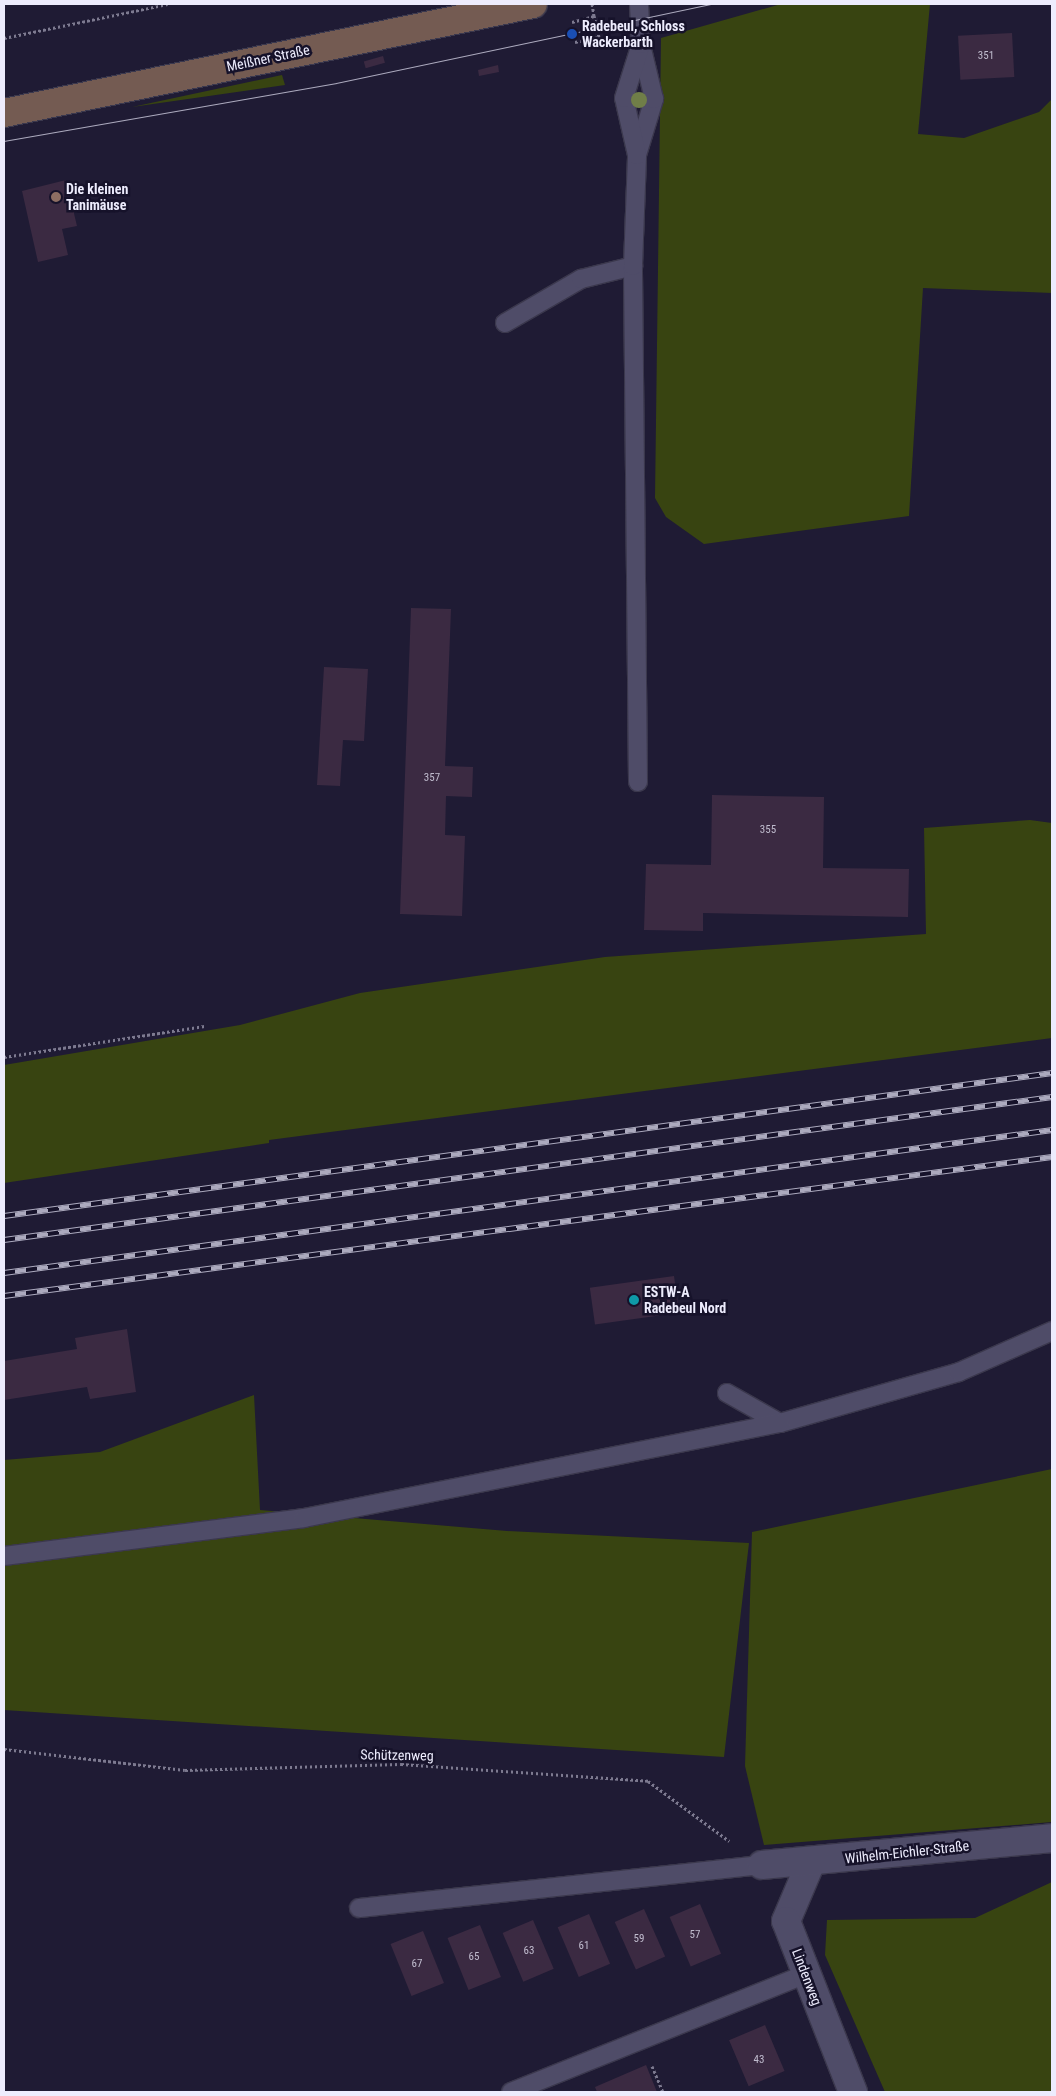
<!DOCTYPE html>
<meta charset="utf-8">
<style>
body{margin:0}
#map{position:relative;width:1056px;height:2096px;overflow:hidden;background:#1f1b34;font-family:"Roboto Condensed",sans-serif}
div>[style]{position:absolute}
.green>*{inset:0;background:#384411}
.building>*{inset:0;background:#3b2a42;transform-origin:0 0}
.path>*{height:3px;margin-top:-1.5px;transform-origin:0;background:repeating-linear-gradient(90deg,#7d7a90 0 2.5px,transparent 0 5px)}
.roads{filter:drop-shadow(1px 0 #3b384d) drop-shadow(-1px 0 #3b384d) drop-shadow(0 1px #3b384d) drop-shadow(0 -1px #3b384d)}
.service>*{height:18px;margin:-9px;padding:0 9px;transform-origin:9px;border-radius:9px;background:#4f4c68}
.minor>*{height:28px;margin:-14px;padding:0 14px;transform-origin:14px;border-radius:14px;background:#4f4c68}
.secondary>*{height:28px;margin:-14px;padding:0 14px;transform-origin:14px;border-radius:14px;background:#745b52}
.tram>*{height:1px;margin:-0.5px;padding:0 0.5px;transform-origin:0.5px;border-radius:0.5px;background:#acaabe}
.rail>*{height:5.5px;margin-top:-2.75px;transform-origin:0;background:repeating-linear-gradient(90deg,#16122a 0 11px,#acaabe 0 22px);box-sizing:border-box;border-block:1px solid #acaabe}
.trees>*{width:16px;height:16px;margin:-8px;border-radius:50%;background:#707e48}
.dots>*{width:14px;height:14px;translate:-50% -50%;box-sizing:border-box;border:2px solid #16122a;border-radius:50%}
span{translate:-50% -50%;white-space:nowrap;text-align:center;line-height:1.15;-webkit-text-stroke:5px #16122a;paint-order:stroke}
.number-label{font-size:11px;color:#c0bcce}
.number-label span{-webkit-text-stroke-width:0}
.poi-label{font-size:14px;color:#edecfd;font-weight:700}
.left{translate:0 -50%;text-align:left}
.street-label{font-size:14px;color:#edecfd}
.frame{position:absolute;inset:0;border:5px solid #edecfd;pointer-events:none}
</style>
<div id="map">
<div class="green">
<i style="clip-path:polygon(781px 4px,930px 4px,918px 134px,964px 138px,1039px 112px,1052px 99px,1052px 293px,923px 288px,909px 516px,704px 544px,666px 517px,655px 498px,661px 38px)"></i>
<i style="clip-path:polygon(282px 75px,285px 85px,132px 107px)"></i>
<i style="clip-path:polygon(1030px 820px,1052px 823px,1052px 1038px,269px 1140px,269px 1143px,4px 1183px,4px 1065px,240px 1025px,360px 993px,605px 957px,926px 934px,924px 828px)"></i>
<i style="clip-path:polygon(254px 1395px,260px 1510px,507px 1531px,749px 1543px,724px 1757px,4px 1710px,4px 1460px,100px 1452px)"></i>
<i style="clip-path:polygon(1052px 1469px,1052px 1822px,764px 1845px,745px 1766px,752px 1532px)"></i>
<i style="clip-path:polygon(1052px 1882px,1052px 2092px,885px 2092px,825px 1955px,827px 1920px,975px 1918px)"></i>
</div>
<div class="building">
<i style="left:1012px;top:33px;width:44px;height:54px;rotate:87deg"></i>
<i style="left:383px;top:56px;width:7px;height:20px;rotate:74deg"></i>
<i style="clip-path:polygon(498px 65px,499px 72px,479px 76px,478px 70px)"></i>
<i style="clip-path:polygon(66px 180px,77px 226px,62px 229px,68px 255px,38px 262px,22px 191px)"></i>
<i style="clip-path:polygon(411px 608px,451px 609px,445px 766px,473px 767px,472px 797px,446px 796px,445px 835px,465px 836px,462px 916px,400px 914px)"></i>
<i style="clip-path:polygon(324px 667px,368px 669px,364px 741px,343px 740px,340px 786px,317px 785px)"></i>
<i style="clip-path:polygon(712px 795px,824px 797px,823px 868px,909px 869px,908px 917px,703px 913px,703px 931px,644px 930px,646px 864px,711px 865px)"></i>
<i style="left:674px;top:1276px;width:37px;height:85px;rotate:82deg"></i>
<i style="clip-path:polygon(127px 1329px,136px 1392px,90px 1399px,87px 1387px,4px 1400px,4px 1361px,77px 1349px,75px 1338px)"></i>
<i style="left:700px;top:1904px;width:54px;height:33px;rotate:67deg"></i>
<i style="left:644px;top:1909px;width:52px;height:32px;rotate:66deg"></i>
<i style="left:589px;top:1914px;width:54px;height:34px;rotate:67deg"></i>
<i style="left:533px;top:1920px;width:53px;height:33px;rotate:67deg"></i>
<i style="left:480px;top:1925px;width:56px;height:35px;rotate:68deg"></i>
<i style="left:423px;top:1931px;width:56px;height:35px;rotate:68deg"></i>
<i style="left:765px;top:2025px;width:50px;height:39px;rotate:67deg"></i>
<i style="clip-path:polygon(646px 2065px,657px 2092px,597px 2092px,595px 2087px)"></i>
</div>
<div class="path">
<i style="left:572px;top:22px;width:23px;rotate:-15deg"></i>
<i style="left:594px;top:16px;width:12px;rotate:-99deg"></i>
<i style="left:4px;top:38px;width:167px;rotate:-11.7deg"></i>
<i style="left:575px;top:42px;width:25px;rotate:-12deg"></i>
<i style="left:599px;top:37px;width:22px;rotate:-103deg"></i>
<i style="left:4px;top:1057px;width:203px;rotate:-8.8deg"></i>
<i style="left:4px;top:1749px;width:182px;rotate:6.6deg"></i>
<i style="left:185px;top:1770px;width:216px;rotate:-1.6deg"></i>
<i style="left:401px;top:1764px;width:248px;rotate:3.9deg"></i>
<i style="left:648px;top:1781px;width:101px;rotate:36.5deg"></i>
<i style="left:652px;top:2066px;width:28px;rotate:67deg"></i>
</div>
<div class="roads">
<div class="service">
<i style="left:637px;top:155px;width:59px;rotate:-73.1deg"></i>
<i style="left:654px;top:99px;width:56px;rotate:-103.5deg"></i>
<i style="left:505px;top:323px;width:88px;rotate:-30.1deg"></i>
<i style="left:581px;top:279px;width:54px;rotate:-14deg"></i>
<i style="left:638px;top:782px;width:516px;rotate:-90.56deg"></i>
<i style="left:633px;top:266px;width:111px;rotate:-87.9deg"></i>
<i style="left:637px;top:155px;width:58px;rotate:-102.8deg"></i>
<i style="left:624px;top:98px;width:57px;rotate:-72.5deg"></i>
<i style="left:641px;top:44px;width:40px;rotate:-92.9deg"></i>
<i style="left:727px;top:1393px;width:61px;rotate:29.5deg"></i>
<i style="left:780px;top:1423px;width:186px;rotate:-15.9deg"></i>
<i style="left:959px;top:1372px;width:102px;rotate:-23.8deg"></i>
<i style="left:4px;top:1556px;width:302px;rotate:-7.2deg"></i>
<i style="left:304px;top:1518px;width:485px;rotate:-11.3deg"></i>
<i style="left:359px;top:1908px;width:405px;rotate:-6.1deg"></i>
<i style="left:511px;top:2092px;width:318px;rotate:-21.8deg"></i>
</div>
<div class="minor">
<i style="left:811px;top:1862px;width:64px;rotate:113deg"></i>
<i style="left:786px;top:1921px;width:184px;rotate:68.6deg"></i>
<i style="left:762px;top:1865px;width:291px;rotate:-5.3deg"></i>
</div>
<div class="secondary">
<i style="left:4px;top:113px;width:540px;rotate:-11.64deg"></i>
</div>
</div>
<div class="tram">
<i style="left:4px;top:141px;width:337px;rotate:-9.9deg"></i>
<i style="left:336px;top:83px;width:384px;rotate:-11.9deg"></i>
</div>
<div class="rail">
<i style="left:4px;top:1216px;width:1058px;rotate:-7.77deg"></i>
<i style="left:4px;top:1240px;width:1058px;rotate:-7.77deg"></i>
<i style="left:4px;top:1273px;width:1058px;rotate:-7.77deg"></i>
<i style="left:4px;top:1296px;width:1057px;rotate:-7.56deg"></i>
</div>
<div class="trees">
<i style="left:639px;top:100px"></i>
</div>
<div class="dots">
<i style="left:572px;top:34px;background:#1a4fb4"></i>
<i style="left:56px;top:197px;background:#8d6e63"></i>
<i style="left:634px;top:1300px;background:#0f9aa8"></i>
</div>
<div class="number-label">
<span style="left:986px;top:56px">351</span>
<span style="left:432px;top:778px">357</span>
<span style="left:768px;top:830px">355</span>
<span style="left:695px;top:1935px">57</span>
<span style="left:639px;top:1939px">59</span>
<span style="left:584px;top:1946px">61</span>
<span style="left:529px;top:1951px">63</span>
<span style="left:474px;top:1957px">65</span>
<span style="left:417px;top:1964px">67</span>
<span style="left:759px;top:2060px">43</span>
</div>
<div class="poi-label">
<span class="left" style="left:582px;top:34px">Radebeul, Schloss<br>Wackerbarth</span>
<span class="left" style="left:66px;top:197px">Die kleinen<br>Tanimäuse</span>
<span class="left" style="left:644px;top:1300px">ESTW-A<br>Radebeul Nord</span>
</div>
<div class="street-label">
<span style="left:268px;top:58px;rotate:-12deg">Meißner Straße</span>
<span style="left:397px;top:1755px;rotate:1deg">Schützenweg</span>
<span style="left:907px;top:1852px;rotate:-6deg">Wilhelm-Eichler-Straße</span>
<span style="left:807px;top:1977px;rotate:69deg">Lindenweg</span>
</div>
<div class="frame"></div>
</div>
